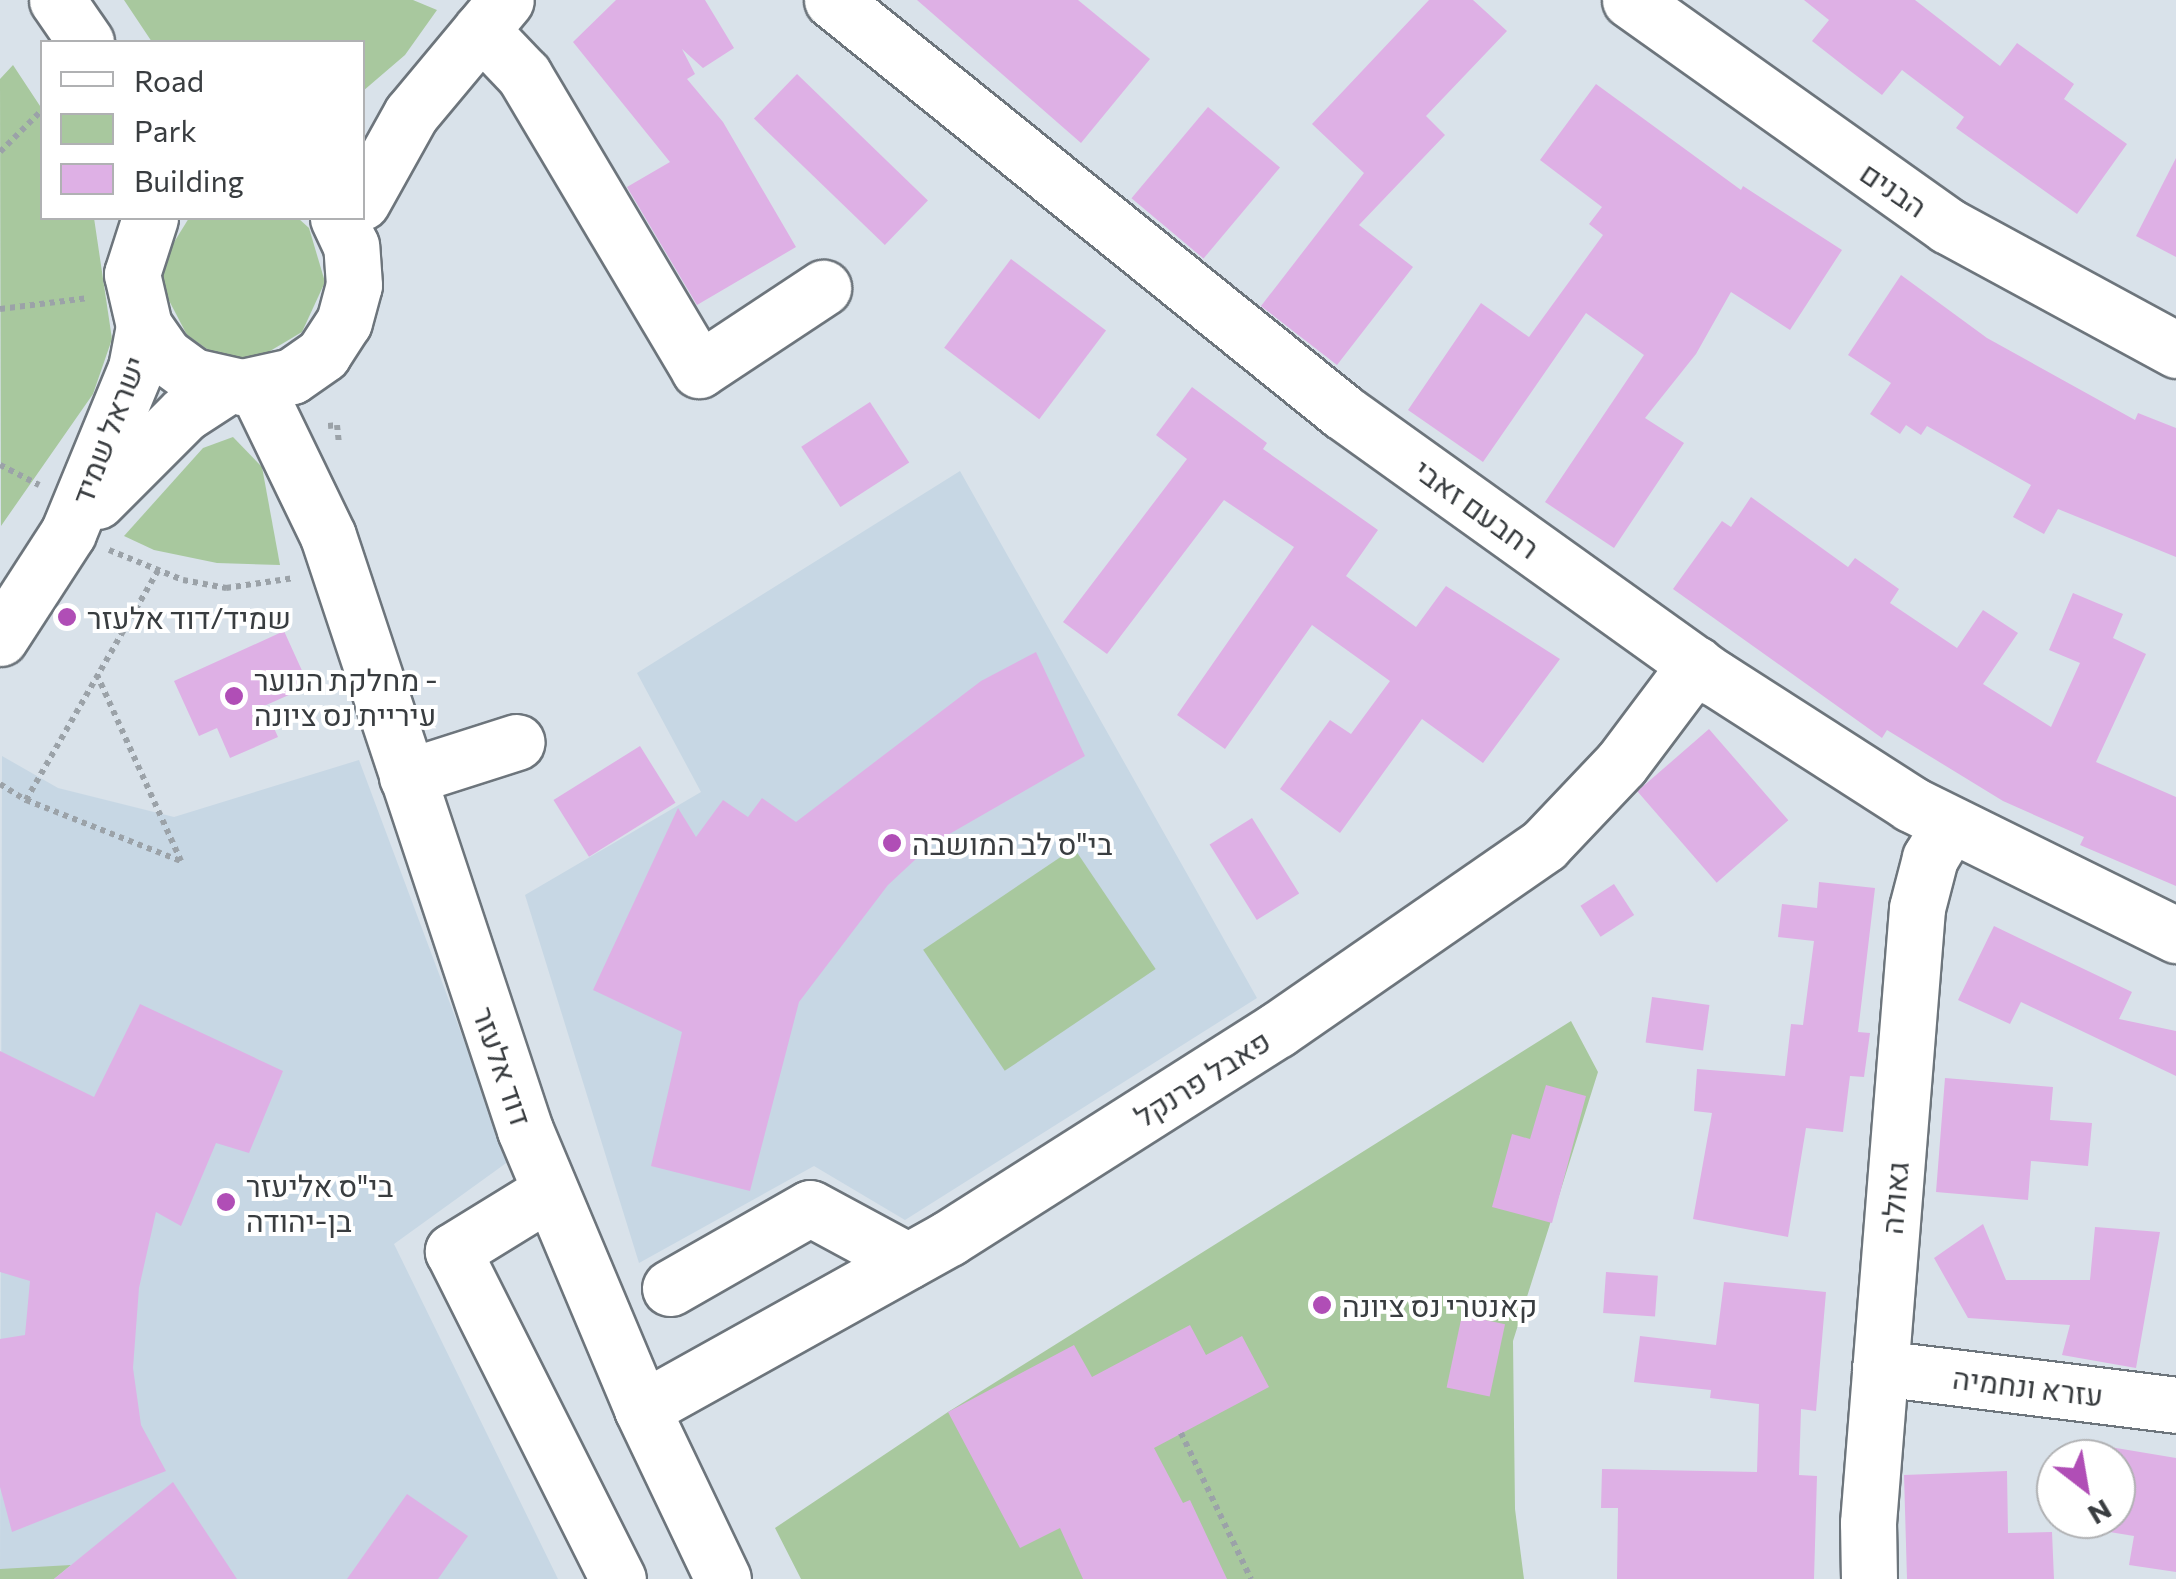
<!DOCTYPE html>
<meta charset="utf-8">
<style>
body{margin:0}
#map{position:relative;width:2176px;height:1579px;overflow:hidden;background:#d9e2ea;font-family:Commissioner,Heebo,sans-serif}
div>[style]{position:absolute}
.built>*{inset:0;background:#c7d7e4}
.green>*{inset:0;background:#a8c89e;transform-origin:0 0}
.building>*{inset:0;background:#deb0e5;transform-origin:0 0}
.path>*{height:6px;margin-top:-3px;transform-origin:0;background:repeating-linear-gradient(90deg,#9ba2a8 0 5px,transparent 0 10px)}
.roads{filter:drop-shadow(2px 0 #6d757c) drop-shadow(-2px 0 #6d757c) drop-shadow(0 2px #6d757c) drop-shadow(0 -2px #6d757c)}
.minor>*{height:55px;margin:-27.5px;padding:0 27.5px;transform-origin:27.5px;border-radius:27.5px;background:#fff}
.dots>*{width:28px;height:28px;translate:-50% -50%;box-sizing:border-box;border:5px solid #fff;border-radius:50%}
span{translate:-50% -50%;white-space:nowrap;text-align:center;line-height:1.15;-webkit-text-stroke:8px #fff;paint-order:stroke}
.street-label{font-size:30px;color:#393d40}
.poi-label{font-size:30px;color:#393d40}
.left{translate:0 -50%;text-align:left}
.legend{position:absolute;left:40px;top:40px;width:325px;height:180px;box-sizing:border-box;background:#fff;border:2px solid #b0b1b3;margin:0;padding:12px 18px;list-style:none;font-size:30px;color:#393d40}
.legend li{display:flex;align-items:center;gap:20px;height:50px}
.legend b{width:50px;border:2px solid #b0b1b3}
.north{position:absolute;left:2036px;top:1439px;width:100px;height:100px;box-sizing:border-box;background:#fff;border:2px solid #b0b1b3;border-radius:50%;rotate:149deg;font-size:28px;font-weight:700;line-height:40px;text-align:center;color:#393d40}
.north::after{content:'';display:block;margin:auto;width:35px;height:45px;background:#b04eb6;clip-path:polygon(50% 0,100% 100%,50% 72%,0 100%)}
</style>
<div id="map">
<div class="built">
<i style="clip-path:polygon(960px 471px,1257px 998px,905px 1220px,814px 1166px,639px 1263px,525px 895px,701px 792px,637px 673px)"></i>
<i style="clip-path:polygon(2px 756px,58px 788px,174px 817px,359px 760px,509px 1161px,394px 1244px,558px 1579px,0 1579px)"></i>
</div>
<div class="green">
<i style="clip-path:polygon(124px 0,413px 0,437px 10px,405px 55px,363px 91px,362px 42px,152px 42px)"></i>
<i style="clip-path:polygon(13px 65px,42px 109px,42px 218px,94px 218px,112px 339px,93px 394px,1px 526px,0 79px)"></i>
<i style="clip-path:polygon(189px 218px,298px 218px,309px 228px,325px 282px,302px 332px,265px 354px,238px 358px,210px 351px,187px 335px,163px 289px,163px 260px)"></i>
<i style="clip-path:polygon(233px 437px,262px 467px,280px 565px,217px 563px,154px 550px,124px 536px,203px 448px)"></i>
<i style="left:1074px;top:848px;width:146px;height:182px;rotate:56deg"></i>
<i style="clip-path:polygon(1571px 1021px,1598px 1072px,1513px 1341px,1515px 1509px,1524px 1579px,801px 1579px,775px 1528px,948px 1412px)"></i>
<i style="clip-path:polygon(71px 1565px,54px 1579px,0 1579px,0 1569px)"></i>
</div>
<div class="building">
<i style="clip-path:polygon(616px 0,705px 0,734px 48px,703px 68px,682px 49px,695px 74px,687px 79px,723px 122px,796px 247px,697px 305px,627px 187px,670px 162px,573px 42px)"></i>
<i style="clip-path:polygon(917px 0,1078px 0,1150px 59px,1081px 143px)"></i>
<i style="clip-path:polygon(1429px 0,1473px 0,1507px 31px,1426px 116px,1445px 135px,1359px 225px,1413px 267px,1337px 365px,1261px 306px,1364px 173px,1312px 124px)"></i>
<i style="clip-path:polygon(1804px 0,1915px 0,2000px 66px,2017px 43px,2074px 84px,2064px 99px,2127px 144px,2077px 214px,1956px 128px,1964px 117px,1902px 70px,1882px 95px,1849px 70px,1812px 41px,1829px 20px)"></i>
<i style="left:797px;top:74px;width:182px;height:62px;rotate:44deg"></i>
<i style="clip-path:polygon(1596px 84px,1741px 190px,1743px 186px,1842px 250px,1790px 330px,1731px 292px,1696px 354px,1645px 418px,1684px 443px,1614px 548px,1545px 502px,1644px 355px,1586px 313px,1483px 462px,1408px 410px,1481px 303px,1529px 337px,1603px 235px,1589px 224px,1602px 207px,1540px 160px)"></i>
<i style="left:1208px;top:107px;width:94px;height:119px;rotate:40deg"></i>
<i style="clip-path:polygon(2176px 158px,2176px 257px,2136px 236px)"></i>
<i style="left:1011px;top:259px;width:119px;height:111px;rotate:37deg"></i>
<i style="clip-path:polygon(1901px 275px,1987px 338px,2135px 420px,2138px 413px,2176px 428px,2176px 557px,2058px 509px,2044px 534px,2013px 517px,2031px 485px,1927px 426px,1921px 435px,1906px 425px,1900px 434px,1870px 414px,1891px 383px,1848px 355px)"></i>
<i style="clip-path:polygon(1192px 387px,1267px 443px,1263px 449px,1378px 530px,1346px 576px,1416px 627px,1446px 586px,1560px 659px,1483px 763px,1422px 719px,1340px 833px,1280px 789px,1330px 720px,1351px 734px,1390px 681px,1312px 625px,1225px 749px,1177px 715px,1294px 547px,1224px 500px,1107px 654px,1063px 622px,1187px 459px,1156px 435px)"></i>
<i style="left:870px;top:402px;width:72px;height:82px;rotate:57deg"></i>
<i style="clip-path:polygon(1751px 497px,1848px 567px,1855px 558px,1899px 589px,1890px 603px,1957px 648px,1983px 610px,2018px 633px,1983px 684px,2051px 727px,2080px 663px,2049px 650px,2073px 593px,2123px 614px,2113px 638px,2146px 654px,2096px 762px,2176px 797px,2176px 886px,2080px 845px,2084px 837px,2003px 801px,1887px 730px,1882px 738px,1673px 589px,1722px 521px,1731px 527px)"></i>
<i style="clip-path:polygon(284px 631px,309px 686px,264px 706px,278px 737px,230px 758px,217px 728px,199px 736px,174px 681px)"></i>
<i style="clip-path:polygon(1036px 652px,1085px 756px,932px 844px,888px 885px,799px 1002px,750px 1191px,651px 1166px,682px 1032px,593px 990px,678px 808px,696px 837px,723px 800px,748px 817px,762px 798px,796px 822px,981px 681px)"></i>
<i style="left:1709px;top:729px;width:121px;height:95px;rotate:49deg"></i>
<i style="left:640px;top:746px;width:67px;height:102px;rotate:58deg"></i>
<i style="left:1252px;top:818px;width:89px;height:50px;rotate:58deg"></i>
<i style="clip-path:polygon(1819px 882px,1875px 888px,1858px 1032px,1870px 1033px,1864px 1077px,1850px 1076px,1843px 1132px,1806px 1128px,1788px 1237px,1693px 1219px,1712px 1113px,1694px 1111px,1697px 1069px,1785px 1076px,1791px 1024px,1803px 1025px,1814px 941px,1778px 937px,1782px 904px,1817px 908px)"></i>
<i style="left:1614px;top:884px;width:37px;height:40px;rotate:57deg"></i>
<i style="clip-path:polygon(1994px 926px,2132px 992px,2119px 1019px,2176px 1031px,2176px 1076px,2021px 1002px,2010px 1024px,1958px 1000px)"></i>
<i style="left:1652px;top:997px;width:58px;height:46px;rotate:8deg"></i>
<i style="clip-path:polygon(140px 1004px,283px 1071px,249px 1153px,216px 1143px,181px 1226px,156px 1212px,139px 1288px,133px 1368px,141px 1425px,166px 1471px,12px 1532px,0 1487px,0 1339px,25px 1335px,30px 1281px,0 1272px,0 1051px,94px 1097px)"></i>
<i style="clip-path:polygon(1945px 1078px,2053px 1087px,2050px 1120px,2092px 1123px,2088px 1166px,2031px 1161px,2028px 1200px,1936px 1192px)"></i>
<i style="clip-path:polygon(1546px 1085px,1586px 1096px,1552px 1223px,1492px 1207px,1512px 1134px,1530px 1139px)"></i>
<i style="clip-path:polygon(1983px 1224px,2006px 1280px,2090px 1280px,2095px 1227px,2160px 1232px,2136px 1368px,2062px 1355px,2070px 1325px,1968px 1318px,1934px 1258px)"></i>
<i style="left:1606px;top:1272px;width:52px;height:41px;rotate:4deg"></i>
<i style="clip-path:polygon(1724px 1282px,1826px 1292px,1816px 1411px,1801px 1409px,1799px 1475px,1817px 1476px,1814px 1579px,1617px 1579px,1618px 1508px,1601px 1508px,1602px 1469px,1757px 1472px,1759px 1404px,1710px 1398px,1711px 1390px,1634px 1382px,1640px 1336px,1716px 1345px)"></i>
<i style="left:1462px;top:1315px;width:44px;height:74px;rotate:12deg"></i>
<i style="clip-path:polygon(1190px 1325px,1206px 1355px,1242px 1336px,1269px 1387px,1154px 1448px,1183px 1503px,1190px 1500px,1227px 1579px,1083px 1579px,1060px 1528px,1020px 1548px,948px 1412px,1074px 1345px,1092px 1377px)"></i>
<i style="clip-path:polygon(2086px 1443px,2176px 1458px,2176px 1572px,2129px 1565px,2134px 1536px,2073px 1526px,2074px 1519px,2116px 1519px,2116px 1459px,2084px 1459px)"></i>
<i style="clip-path:polygon(2007px 1471px,2008px 1533px,2052px 1532px,2054px 1579px,1907px 1579px,1904px 1475px)"></i>
<i style="clip-path:polygon(173px 1482px,237px 1579px,54px 1579px)"></i>
<i style="clip-path:polygon(407px 1494px,468px 1536px,438px 1579px,347px 1579px)"></i>
</div>
<div class="path">
<i style="left:0;top:152px;width:59px;rotate:-45deg"></i>
<i style="left:0;top:309px;width:89px;rotate:-7.1deg"></i>
<i style="left:328px;top:426px;width:9px;rotate:-6deg"></i>
<i style="left:337px;top:425px;width:19px;rotate:84deg"></i>
<i style="left:0;top:465px;width:44px;rotate:27.1deg"></i>
<i style="left:109px;top:550px;width:80px;rotate:22.1deg"></i>
<i style="left:183px;top:580px;width:44px;rotate:10.5deg"></i>
<i style="left:226px;top:588px;width:69px;rotate:-8.4deg"></i>
<i style="left:0;top:784px;width:31px;rotate:32deg"></i>
<i style="left:26px;top:800px;width:167px;rotate:21.5deg"></i>
<i style="left:181px;top:861px;width:204px;rotate:-114.3deg"></i>
<i style="left:26px;top:800px;width:265px;rotate:-60.1deg"></i>
<i style="left:1181px;top:1433px;width:162px;rotate:64.4deg"></i>
</div>
<div class="roads">
<div class="minor">
<i style="left:57px;top:0;width:51px;rotate:55.4deg"></i>
<i style="left:832px;top:0;width:656px;rotate:38.88deg"></i>
<i style="left:1343px;top:412px;width:457px;rotate:35.6deg"></i>
<i style="left:1715px;top:678px;width:233px;rotate:32.7deg"></i>
<i style="left:1911px;top:804px;width:296px;rotate:26.3deg"></i>
<i style="left:1630px;top:0;width:390px;rotate:35.4deg"></i>
<i style="left:1948px;top:226px;width:260px;rotate:28.5deg"></i>
<i style="left:481px;top:30px;width:62px;rotate:46.3deg"></i>
<i style="left:524px;top:75px;width:343px;rotate:59.3deg"></i>
<i style="left:699px;top:370px;width:149px;rotate:-33.5deg"></i>
<i style="left:362px;top:202px;width:101px;rotate:-60.9deg"></i>
<i style="left:411px;top:114px;width:148px;rotate:-50.2deg"></i>
<i style="left:150px;top:218px;width:59px;rotate:107.8deg"></i>
<i style="left:132px;top:274px;width:53px;rotate:77deg"></i>
<i style="left:144px;top:326px;width:35px;rotate:55deg"></i>
<i style="left:164px;top:355px;width:36px;rotate:36deg"></i>
<i style="left:193px;top:376px;width:50px;rotate:12.7deg"></i>
<i style="left:242px;top:387px;width:51px;rotate:-12.4deg"></i>
<i style="left:292px;top:376px;width:38px;rotate:-35deg"></i>
<i style="left:323px;top:354px;width:38px;rotate:-57deg"></i>
<i style="left:344px;top:322px;width:38px;rotate:-75deg"></i>
<i style="left:354px;top:285px;width:39px;rotate:-94deg"></i>
<i style="left:351px;top:246px;width:31px;rotate:-115deg"></i>
<i style="left:256px;top:387px;width:165px;rotate:64.2deg"></i>
<i style="left:328px;top:536px;width:626px;rotate:71.65deg"></i>
<i style="left:525px;top:1130px;width:303px;rotate:67.2deg"></i>
<i style="left:642px;top:1409px;width:188px;rotate:64.5deg"></i>
<i style="left:97px;top:501px;width:123px;rotate:-45deg"></i>
<i style="left:184px;top:414px;width:51px;rotate:-33.1deg"></i>
<i style="left:0;top:638px;width:125px;rotate:-57.1deg"></i>
<i style="left:68px;top:533px;width:178px;rotate:-67.6deg"></i>
<i style="left:136px;top:368px;width:43px;rotate:-79.2deg"></i>
<i style="left:407px;top:777px;width:115px;rotate:-17.7deg"></i>
<i style="left:549px;top:1192px;width:113px;rotate:148.4deg"></i>
<i style="left:453px;top:1251px;width:367px;rotate:63.3deg"></i>
<i style="left:670px;top:1288px;width:161px;rotate:-29.7deg"></i>
<i style="left:810px;top:1208px;width:111px;rotate:28.4deg"></i>
<i style="left:1880px;top:1368px;width:298px;rotate:7.1deg"></i>
<i style="left:642px;top:1409px;width:351px;rotate:-29.1deg"></i>
<i style="left:949px;top:1238px;width:388px;rotate:-32.4deg"></i>
<i style="left:1277px;top:1030px;width:325px;rotate:-34.7deg"></i>
<i style="left:1544px;top:845px;width:112px;rotate:-46.5deg"></i>
<i style="left:1621px;top:764px;width:125px;rotate:-53.1deg"></i>
<i style="left:1869px;top:1579px;width:56px;rotate:-91deg"></i>
<i style="left:1868px;top:1523px;width:617px;rotate:-85.44deg"></i>
<i style="left:1917px;top:908px;width:52px;rotate:-75.4deg"></i>
<i style="left:1930px;top:858px;width:39px;rotate:-59deg"></i>
</div>
</div>
<div class="dots">
<i style="left:67px;top:617px;background:#b04eb6"></i>
<i style="left:234px;top:696px;background:#b04eb6"></i>
<i style="left:892px;top:843px;background:#b04eb6"></i>
<i style="left:226px;top:1202px;background:#b04eb6"></i>
<i style="left:1322px;top:1305px;background:#b04eb6"></i>
</div>
<div class="street-label">
<span style="left:1894px;top:189px;rotate:34deg">הבנים</span>
<span style="left:108px;top:430px;rotate:-69deg">ישראל שמיד</span>
<span style="left:1477px;top:508px;rotate:36deg">רחבעם זאבי</span>
<span style="left:503px;top:1066px;rotate:71deg">דוד אלעזר</span>
<span style="left:1202px;top:1078px;rotate:-32deg">פאבל פרנקל</span>
<span style="left:1894px;top:1198px;rotate:-85deg">גאולה</span>
<span style="left:2028px;top:1386px;rotate:7deg">עזרא ונחמיה</span>
</div>
<div class="poi-label">
<span class="left" style="left:87px;top:617px">שמיד/דוד אלעזר</span>
<span class="left" style="left:254px;top:696px">מחלקת הנוער -<br>עיריית נס ציונה</span>
<span class="left" style="left:912px;top:843px">בי"ס לב המושבה</span>
<span class="left" style="left:246px;top:1202px">בי"ס אליעזר<br>בן-יהודה</span>
<span class="left" style="left:1342px;top:1305px">קאנטרי נס ציונה</span>
</div>
<ul class="legend">
<li><b style="height:12px;background:#fff"></b>Road</li>
<li><b style="height:28px;background:#a8c89e"></b>Park</li>
<li><b style="height:28px;background:#deb0e5"></b>Building</li>
</ul>
<div class="north">N</div>
</div>
